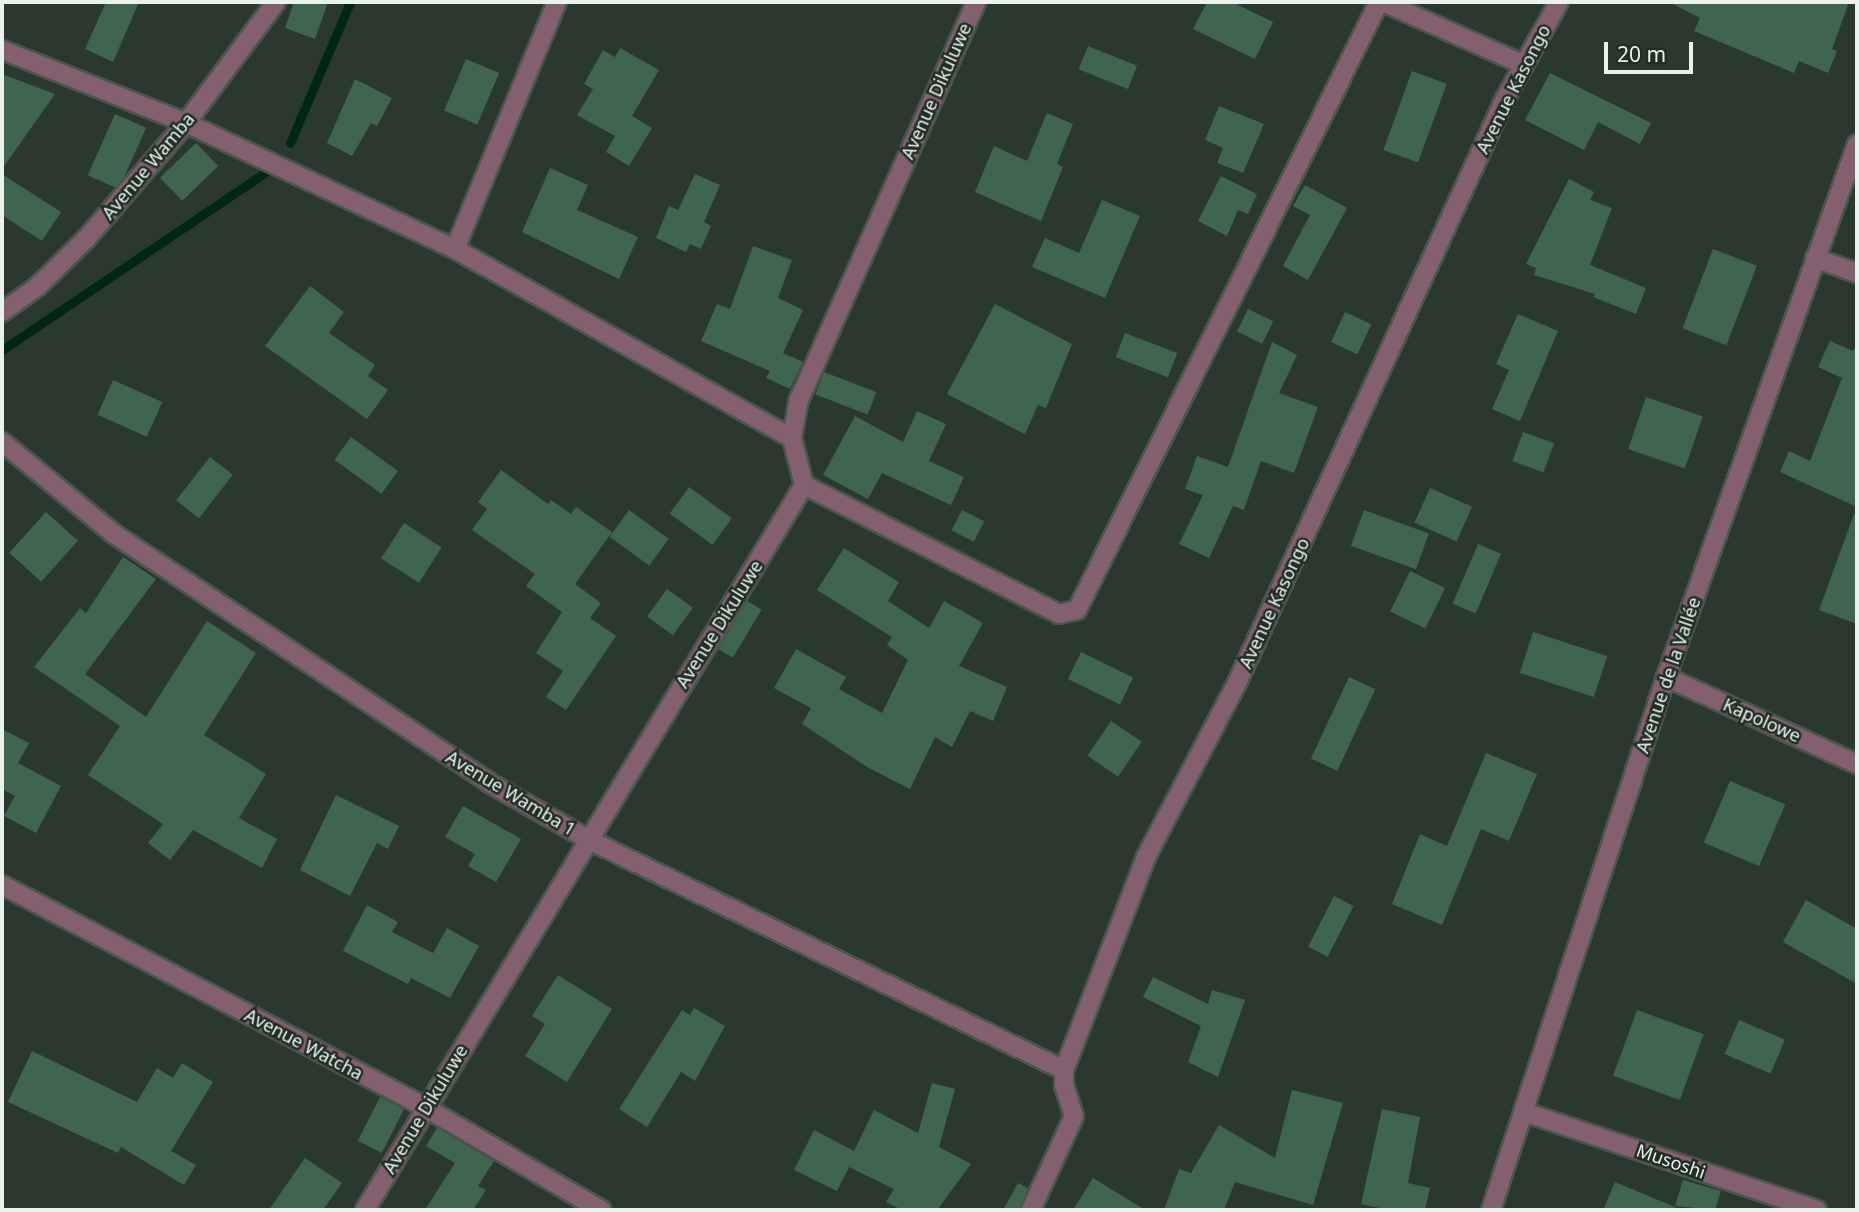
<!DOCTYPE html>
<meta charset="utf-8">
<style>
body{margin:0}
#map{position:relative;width:1859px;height:1212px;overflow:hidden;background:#2b3830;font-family:"Noto Sans",sans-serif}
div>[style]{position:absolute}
.stream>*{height:9px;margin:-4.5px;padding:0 4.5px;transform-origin:4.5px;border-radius:4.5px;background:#002714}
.building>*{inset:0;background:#3f654e;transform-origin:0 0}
.roads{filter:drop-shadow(2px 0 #4a564e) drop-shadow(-2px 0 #4a564e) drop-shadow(0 2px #4a564e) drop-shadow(0 -2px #4a564e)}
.minor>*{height:18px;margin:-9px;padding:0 9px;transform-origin:9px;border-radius:9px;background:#845f70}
span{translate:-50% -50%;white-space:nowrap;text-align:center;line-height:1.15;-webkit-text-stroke:5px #212e26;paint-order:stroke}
.street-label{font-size:18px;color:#eaf2ed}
.frame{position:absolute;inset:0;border:4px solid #eaf2ed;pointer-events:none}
.scale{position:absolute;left:1604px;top:42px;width:89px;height:32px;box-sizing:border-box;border:4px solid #eaf2ed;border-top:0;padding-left:9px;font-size:21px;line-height:24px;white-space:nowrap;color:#eaf2ed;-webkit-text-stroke:5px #212e26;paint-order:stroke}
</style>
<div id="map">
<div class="stream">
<i style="left:290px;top:143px;width:153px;rotate:-66.9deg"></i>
<i style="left:2px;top:350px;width:320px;rotate:-34deg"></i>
</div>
<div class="building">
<i style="clip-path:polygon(106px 2px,139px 2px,113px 62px,85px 49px)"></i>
<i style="clip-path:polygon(294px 2px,328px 2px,315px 39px,285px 28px)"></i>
<i style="clip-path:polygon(1207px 2px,1232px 2px,1273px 22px,1255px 59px,1193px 29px)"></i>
<i style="clip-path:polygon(1669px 2px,1849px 2px,1832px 49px,1837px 51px,1828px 73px,1799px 61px,1794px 73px,1694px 31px,1700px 18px)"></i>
<i style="left:1088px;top:46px;width:53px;height:25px;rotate:22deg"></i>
<i style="clip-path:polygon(620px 48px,659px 70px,632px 116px,652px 128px,629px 166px,606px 152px,615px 136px,577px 115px,593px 89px,584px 84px,603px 50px,615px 57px)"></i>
<i style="left:466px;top:59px;width:36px;height:56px;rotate:23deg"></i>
<i style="left:1412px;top:71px;width:37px;height:84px;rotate:20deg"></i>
<i style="clip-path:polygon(1550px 73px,1651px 123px,1640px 144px,1598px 122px,1584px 150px,1525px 120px)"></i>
<i style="clip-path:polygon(2px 74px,55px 94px,2px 169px)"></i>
<i style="clip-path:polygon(355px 79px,392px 98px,377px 126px,371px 123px,352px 156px,327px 143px)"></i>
<i style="clip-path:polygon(1219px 106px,1264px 124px,1243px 173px,1217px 163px,1223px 148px,1205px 140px)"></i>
<i style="clip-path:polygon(1047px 113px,1073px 124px,1057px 164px,1063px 167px,1041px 221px,975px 192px,994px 146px,1027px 161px)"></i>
<i style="left:115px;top:114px;width:34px;height:67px;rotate:24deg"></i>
<i style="left:196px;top:143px;width:32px;height:50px;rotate:46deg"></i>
<i style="clip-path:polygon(550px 168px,588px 185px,577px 210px,638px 237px,619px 279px,522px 232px)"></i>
<i style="clip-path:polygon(2px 174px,61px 212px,42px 241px,2px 215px)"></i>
<i style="clip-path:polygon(695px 174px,720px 185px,704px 222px,711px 226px,701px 249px,690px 244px,686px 252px,656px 238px,669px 206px,678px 210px)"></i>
<i style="clip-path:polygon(1221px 176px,1257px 194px,1248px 214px,1238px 210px,1227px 236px,1198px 221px)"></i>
<i style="clip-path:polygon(1569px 179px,1594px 192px,1590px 200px,1612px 208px,1590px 265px,1646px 288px,1636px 314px,1593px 297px,1595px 294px,1534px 275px,1536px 268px,1526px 264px)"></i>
<i style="clip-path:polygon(1305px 185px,1347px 208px,1308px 280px,1283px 266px,1310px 215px,1293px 206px)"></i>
<i style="clip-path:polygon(1102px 200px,1140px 216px,1105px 298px,1032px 267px,1045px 238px,1079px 253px)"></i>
<i style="clip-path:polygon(753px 246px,792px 260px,778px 298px,803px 310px,783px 353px,803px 362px,790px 389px,766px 378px,770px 371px,701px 341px,717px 304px,730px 309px)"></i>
<i style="left:1713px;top:249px;width:47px;height:85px;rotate:21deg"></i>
<i style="clip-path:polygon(310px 286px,344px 312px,329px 333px,375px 365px,368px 376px,388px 390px,367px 419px,265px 346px)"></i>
<i style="clip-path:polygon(995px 304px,1072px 344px,1046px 408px,1038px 405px,1025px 434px,947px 394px)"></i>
<i style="left:1248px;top:309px;width:28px;height:25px;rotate:26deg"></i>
<i style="left:1345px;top:312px;width:29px;height:33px;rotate:25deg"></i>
<i style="clip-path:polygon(1518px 314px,1558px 331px,1520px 421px,1492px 409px,1509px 370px,1496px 364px)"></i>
<i style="left:1125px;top:333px;width:56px;height:26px;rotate:21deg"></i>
<i style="clip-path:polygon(1830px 341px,1853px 351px,1857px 344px,1857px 507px,1780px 472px,1789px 451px,1810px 461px,1842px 378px,1818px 367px)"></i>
<i style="clip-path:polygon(1272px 342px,1297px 355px,1279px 393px,1318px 407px,1294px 473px,1261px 461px,1244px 510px,1233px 506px,1209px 558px,1179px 544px,1203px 495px,1185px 489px,1197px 456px,1228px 467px)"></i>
<i style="left:824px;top:372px;width:56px;height:24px;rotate:21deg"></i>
<i style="left:113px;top:380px;width:54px;height:38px;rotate:24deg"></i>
<i style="left:1646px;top:397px;width:60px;height:55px;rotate:19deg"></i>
<i style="clip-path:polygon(917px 411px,946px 424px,929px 461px,964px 477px,951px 505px,882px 473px,868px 499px,823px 475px,855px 416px,903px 442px)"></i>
<i style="left:1523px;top:432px;width:33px;height:31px;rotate:20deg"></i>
<i style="left:351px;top:437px;width:58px;height:28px;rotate:36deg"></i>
<i style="left:210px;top:457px;width:29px;height:55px;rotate:38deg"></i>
<i style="clip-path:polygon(501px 470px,548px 504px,551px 500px,571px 514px,576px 507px,612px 532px,575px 584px,601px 603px,590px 618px,616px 636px,566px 710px,546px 697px,563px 671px,536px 653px,562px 612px,526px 586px,535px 574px,472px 530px,487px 509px,478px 502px)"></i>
<i style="left:689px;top:487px;width:53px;height:33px;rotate:36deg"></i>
<i style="left:1430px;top:488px;width:46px;height:38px;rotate:24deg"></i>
<i style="left:629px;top:510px;width:49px;height:33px;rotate:36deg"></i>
<i style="left:962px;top:510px;width:25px;height:23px;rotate:27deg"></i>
<i style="left:1364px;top:510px;width:69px;height:38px;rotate:20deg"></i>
<i style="left:46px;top:512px;width:43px;height:55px;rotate:42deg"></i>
<i style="clip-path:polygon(1854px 514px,1857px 514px,1857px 624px,1819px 610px)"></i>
<i style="left:404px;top:523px;width:45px;height:42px;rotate:33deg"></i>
<i style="left:1478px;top:544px;width:25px;height:65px;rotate:23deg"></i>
<i style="clip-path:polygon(844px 548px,899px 582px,888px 601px,929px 628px,944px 601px,983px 623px,959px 666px,1007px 687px,993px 721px,970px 711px,952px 747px,935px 737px,910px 789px,867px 767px,802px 724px,811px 708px,774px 688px,796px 649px,846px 677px,839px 689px,882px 713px,908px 660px,887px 645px,892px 637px,817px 590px)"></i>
<i style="clip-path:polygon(123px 557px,156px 579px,85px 674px,146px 717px,207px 621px,256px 653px,204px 735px,266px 774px,239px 818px,277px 839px,262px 868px,193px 830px,170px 860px,148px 843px,163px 824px,88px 775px,120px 726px,34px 667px,80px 608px,86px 613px)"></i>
<i style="left:1410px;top:571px;width:39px;height:45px;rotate:26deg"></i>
<i style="left:667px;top:589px;width:32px;height:34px;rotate:36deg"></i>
<i style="left:747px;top:601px;width:17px;height:56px;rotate:31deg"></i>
<i style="left:1533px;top:632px;width:78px;height:43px;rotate:18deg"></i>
<i style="left:1081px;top:652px;width:58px;height:30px;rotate:26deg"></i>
<i style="left:1349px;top:677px;width:29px;height:90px;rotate:25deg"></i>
<i style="left:1111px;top:721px;width:37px;height:42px;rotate:34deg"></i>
<i style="clip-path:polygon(2px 729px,29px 743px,18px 763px,61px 786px,36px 833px,4px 816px,15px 796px,4px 790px,2px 794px)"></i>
<i style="clip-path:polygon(1486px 753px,1537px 774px,1509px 841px,1481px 829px,1442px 925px,1392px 904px,1420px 834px,1447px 846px)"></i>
<i style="left:1730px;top:781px;width:60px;height:67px;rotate:23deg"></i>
<i style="clip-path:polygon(336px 795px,399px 826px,388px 849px,377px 843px,350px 896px,300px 870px)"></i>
<i style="clip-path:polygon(463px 806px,521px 839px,496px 882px,468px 866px,475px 854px,445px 837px)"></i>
<i style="left:1334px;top:896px;width:22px;height:57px;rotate:27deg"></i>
<i style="clip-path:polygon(1806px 900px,1857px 929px,1857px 984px,1783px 942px)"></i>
<i style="clip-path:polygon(367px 905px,398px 922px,392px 932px,433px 953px,447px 928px,479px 946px,450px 998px,411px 978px,408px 984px,343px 951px)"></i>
<i style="clip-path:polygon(558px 975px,612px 1009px,567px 1082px,525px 1056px,545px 1024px,532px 1016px)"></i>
<i style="clip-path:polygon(1153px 977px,1208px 1004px,1212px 990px,1245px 1000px,1218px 1077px,1188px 1062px,1201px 1026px,1143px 997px)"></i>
<i style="clip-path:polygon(694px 1008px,725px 1026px,695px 1081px,681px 1072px,647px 1127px,619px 1109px,682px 1010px,690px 1015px)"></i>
<i style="left:1637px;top:1010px;width:71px;height:70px;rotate:20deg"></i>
<i style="left:1739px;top:1020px;width:50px;height:37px;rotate:23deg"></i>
<i style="clip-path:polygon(32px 1051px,137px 1102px,157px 1068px,173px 1078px,182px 1063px,213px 1082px,171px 1151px,196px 1165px,184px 1185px,121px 1147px,118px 1153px,8px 1102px)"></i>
<i style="clip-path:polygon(932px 1083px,955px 1089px,939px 1147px,971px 1164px,937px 1210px,902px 1210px,886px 1202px,894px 1189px,849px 1167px,837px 1191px,794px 1170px,814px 1130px,854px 1151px,874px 1110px,918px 1133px)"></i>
<i style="clip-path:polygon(1292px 1090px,1343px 1103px,1313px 1205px,1235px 1182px,1224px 1210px,1164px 1210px,1179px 1169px,1191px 1173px,1219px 1125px,1275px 1158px)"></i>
<i style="left:380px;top:1097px;width:27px;height:49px;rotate:27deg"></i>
<i style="clip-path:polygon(1382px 1109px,1420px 1117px,1408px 1183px,1430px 1188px,1425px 1210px,1389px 1210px,1361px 1204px)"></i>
<i style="clip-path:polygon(437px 1128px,494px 1161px,478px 1186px,486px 1190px,473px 1210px,425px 1210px,455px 1163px,426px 1146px)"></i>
<i style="clip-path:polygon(305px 1158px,342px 1183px,323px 1210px,269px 1210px)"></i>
<i style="clip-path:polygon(1093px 1178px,1145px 1210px,1073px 1210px)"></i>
<i style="clip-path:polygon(1683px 1180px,1721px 1191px,1715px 1210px,1675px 1206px)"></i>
<i style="clip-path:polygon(1615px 1182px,1682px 1210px,1603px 1210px)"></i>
<i style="clip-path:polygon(1018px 1183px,1028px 1188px,1020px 1210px,1003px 1210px)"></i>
</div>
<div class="roads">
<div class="minor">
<i style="left:1383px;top:2px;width:152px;rotate:24deg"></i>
<i style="left:2px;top:50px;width:198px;rotate:21.6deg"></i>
<i style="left:186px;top:123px;width:297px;rotate:25.1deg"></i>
<i style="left:455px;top:249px;width:386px;rotate:29.3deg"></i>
<i style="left:455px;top:249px;width:267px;rotate:-67.6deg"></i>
<i style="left:1815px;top:258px;width:45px;rotate:19.7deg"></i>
<i style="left:2px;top:312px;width:43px;rotate:-35.5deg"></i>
<i style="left:37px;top:287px;width:69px;rotate:-44.4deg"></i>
<i style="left:86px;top:239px;width:153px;rotate:-49.2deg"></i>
<i style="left:186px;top:123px;width:151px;rotate:-53.4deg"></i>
<i style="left:2px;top:442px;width:145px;rotate:39.4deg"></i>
<i style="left:114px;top:534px;width:449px;rotate:33.5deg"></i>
<i style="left:488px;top:782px;width:114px;rotate:29.9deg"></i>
<i style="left:587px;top:839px;width:530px;rotate:25.84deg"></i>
<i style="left:804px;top:485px;width:286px;rotate:26.8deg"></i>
<i style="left:1059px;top:614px;width:18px;rotate:-13deg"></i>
<i style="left:1077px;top:610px;width:679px;rotate:-63.59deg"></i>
<i style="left:1666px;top:677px;width:210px;rotate:24.5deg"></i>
<i style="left:2px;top:885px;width:479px;rotate:27.7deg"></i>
<i style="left:426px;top:1108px;width:203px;rotate:30.2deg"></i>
<i style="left:1524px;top:1112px;width:309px;rotate:18.5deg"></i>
<i style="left:365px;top:1210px;width:848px;rotate:-58.8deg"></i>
<i style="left:804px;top:485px;width:49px;rotate:-104.3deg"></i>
<i style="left:792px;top:438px;width:39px;rotate:-80deg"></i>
<i style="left:799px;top:400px;width:436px;rotate:-66deg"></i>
<i style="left:1031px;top:1210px;width:103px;rotate:-65.4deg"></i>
<i style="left:1074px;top:1116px;width:33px;rotate:-108deg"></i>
<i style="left:1064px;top:1085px;width:15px;rotate:-90deg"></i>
<i style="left:1064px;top:1070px;width:228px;rotate:-68.9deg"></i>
<i style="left:1146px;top:857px;width:196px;rotate:-62.4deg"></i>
<i style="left:1237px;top:683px;width:643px;rotate:-65.35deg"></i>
<i style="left:1505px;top:99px;width:111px;rotate:-60.9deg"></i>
<i style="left:1491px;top:1210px;width:561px;rotate:-71.82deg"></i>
<i style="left:1666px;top:677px;width:566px;rotate:-70.28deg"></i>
</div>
</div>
<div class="street-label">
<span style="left:1513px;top:89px;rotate:-63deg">Avenue Kasongo</span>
<span style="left:936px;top:91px;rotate:-66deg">Avenue Dikuluwe</span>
<span style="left:148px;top:166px;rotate:-50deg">Avenue Wamba</span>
<span style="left:1274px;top:603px;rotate:-65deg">Avenue Kasongo</span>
<span style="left:719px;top:624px;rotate:-58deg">Avenue Dikuluwe</span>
<span style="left:1668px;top:675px;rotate:-71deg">Avenue de la Vallée</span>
<span style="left:1762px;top:720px;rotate:24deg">Kapolowe</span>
<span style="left:511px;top:793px;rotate:31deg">Avenue Wamba 1</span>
<span style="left:304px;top:1044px;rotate:28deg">Avenue Watcha</span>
<span style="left:425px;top:1109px;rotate:-59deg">Avenue Dikuluwe</span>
<span style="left:1671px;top:1161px;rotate:19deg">Musoshi</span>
</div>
<div class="frame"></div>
<div class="scale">20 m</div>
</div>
